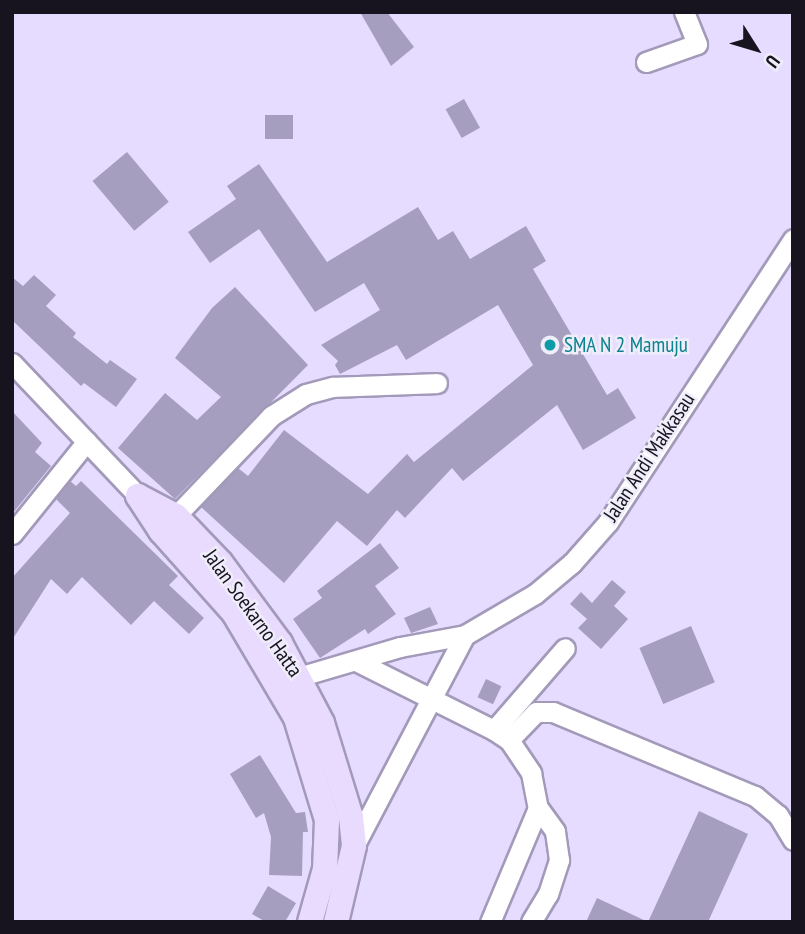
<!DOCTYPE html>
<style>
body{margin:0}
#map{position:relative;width:805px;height:934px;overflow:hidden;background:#e5dcff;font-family:"PT Sans Narrow",sans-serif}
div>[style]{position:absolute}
.building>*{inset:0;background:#a69ebf;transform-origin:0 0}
.roads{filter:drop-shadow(2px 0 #a39aba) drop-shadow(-2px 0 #a39aba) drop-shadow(0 2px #a39aba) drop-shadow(0 -2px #a39aba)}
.minor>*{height:19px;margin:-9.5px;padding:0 9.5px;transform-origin:9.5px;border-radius:9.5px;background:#fff}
.major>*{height:24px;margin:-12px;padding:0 12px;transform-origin:12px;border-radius:12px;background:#e9dbfd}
.dots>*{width:19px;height:19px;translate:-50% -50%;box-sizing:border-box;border:4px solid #f0edfb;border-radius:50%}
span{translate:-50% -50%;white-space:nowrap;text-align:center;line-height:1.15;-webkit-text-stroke:5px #f0edfb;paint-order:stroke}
.culture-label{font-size:21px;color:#0d838f}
.left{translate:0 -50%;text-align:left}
.street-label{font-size:21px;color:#17131f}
.frame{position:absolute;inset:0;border:14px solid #17131f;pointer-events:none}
.north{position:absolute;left:721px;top:14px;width:70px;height:70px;-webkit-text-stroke:5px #f0edfb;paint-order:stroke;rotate:127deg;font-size:19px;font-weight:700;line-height:28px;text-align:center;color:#17131f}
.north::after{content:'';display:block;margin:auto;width:24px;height:32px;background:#17131f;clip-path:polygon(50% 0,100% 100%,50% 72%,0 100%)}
</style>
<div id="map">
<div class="building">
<i style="clip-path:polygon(360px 12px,387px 12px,414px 47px,391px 66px)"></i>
<i style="left:464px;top:99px;width:33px;height:21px;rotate:61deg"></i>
<i style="left:265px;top:115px;width:28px;height:24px"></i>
<i style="left:127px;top:152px;width:65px;height:45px;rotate:50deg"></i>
<i style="clip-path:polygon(259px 164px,327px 262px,418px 207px,438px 240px,453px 231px,470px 259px,526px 226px,546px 261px,533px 269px,607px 395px,618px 388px,636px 418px,583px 450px,557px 405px,463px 481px,452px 468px,405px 518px,397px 510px,367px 546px,337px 521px,284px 583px,201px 507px,238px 468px,248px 476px,284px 430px,368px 494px,407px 454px,414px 462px,533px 365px,498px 305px,406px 360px,397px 345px,340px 374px,335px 365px,338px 361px,321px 345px,380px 310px,364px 283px,315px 312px,259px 229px,210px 263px,188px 232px,236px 199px,227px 186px)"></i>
<i style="clip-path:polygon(34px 275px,56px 295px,46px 306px,76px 333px,73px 337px,107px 364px,110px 360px,137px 379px,116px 407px,84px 383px,81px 386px,12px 320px,12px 277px,23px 286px)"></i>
<i style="clip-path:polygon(235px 287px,308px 365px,175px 499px,118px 448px,165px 393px,197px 420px,221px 397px,175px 358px,212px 308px)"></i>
<i style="clip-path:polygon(12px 411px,42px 443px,35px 452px,51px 466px,12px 514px)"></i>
<i style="clip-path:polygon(70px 481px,76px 486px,81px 481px,178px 576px,169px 585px,204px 618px,189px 634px,154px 601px,131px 625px,82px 577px,67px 594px,51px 579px,12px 640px,12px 578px,70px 513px,56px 499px)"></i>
<i style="clip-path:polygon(380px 543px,399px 568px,375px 586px,396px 614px,368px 634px,365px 629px,320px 658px,293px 619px,322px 598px,317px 591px)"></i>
<i style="clip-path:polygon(612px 580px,626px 592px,614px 606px,628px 619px,601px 649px,578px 628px,587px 619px,570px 604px,581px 592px,592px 603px)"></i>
<i style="clip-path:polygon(430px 607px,438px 624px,411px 633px,404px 618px)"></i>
<i style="left:691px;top:626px;width:61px;height:56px;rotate:67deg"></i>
<i style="left:486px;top:679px;width:17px;height:20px;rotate:25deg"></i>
<i style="clip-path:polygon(260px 755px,296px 813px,305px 812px,308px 832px,303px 832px,302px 876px,269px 875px,271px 837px,264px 813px,256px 818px,230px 774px)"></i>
<i style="clip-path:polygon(699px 811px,748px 834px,708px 922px,586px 922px,597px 898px,648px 922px)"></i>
<i style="clip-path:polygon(268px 886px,296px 903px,285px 922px,266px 922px,252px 914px)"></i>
</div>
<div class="roads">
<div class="minor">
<i style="left:646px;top:62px;width:54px;rotate:-19.4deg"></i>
<i style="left:697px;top:44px;width:35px;rotate:-112deg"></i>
<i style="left:12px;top:363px;width:183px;rotate:46.5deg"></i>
<i style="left:167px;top:525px;width:151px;rotate:-46.3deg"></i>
<i style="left:271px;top:416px;width:41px;rotate:-32.2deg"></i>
<i style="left:306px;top:394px;width:28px;rotate:-15deg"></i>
<i style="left:333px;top:387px;width:104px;rotate:-2.2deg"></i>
<i style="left:12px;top:534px;width:119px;rotate:-51.1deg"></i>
<i style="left:356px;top:661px;width:154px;rotate:26.6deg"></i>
<i style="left:494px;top:730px;width:18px;rotate:34deg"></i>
<i style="left:509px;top:740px;width:40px;rotate:56deg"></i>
<i style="left:531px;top:773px;width:36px;rotate:79deg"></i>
<i style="left:538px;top:808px;width:124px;rotate:112.8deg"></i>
<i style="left:288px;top:680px;width:117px;rotate:-16.4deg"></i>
<i style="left:400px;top:647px;width:66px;rotate:-10.5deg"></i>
<i style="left:465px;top:635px;width:81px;rotate:-30.4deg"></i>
<i style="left:535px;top:594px;width:48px;rotate:-40deg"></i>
<i style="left:572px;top:563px;width:55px;rotate:-48.7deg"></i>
<i style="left:608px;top:522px;width:338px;rotate:-56.8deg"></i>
<i style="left:494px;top:730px;width:108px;rotate:-49.1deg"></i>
<i style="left:509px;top:740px;width:39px;rotate:-46deg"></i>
<i style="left:536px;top:712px;width:17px"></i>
<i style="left:553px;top:712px;width:219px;rotate:22.6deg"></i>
<i style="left:755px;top:796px;width:30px;rotate:40deg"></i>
<i style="left:778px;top:815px;width:29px;rotate:59deg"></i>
<i style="left:354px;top:846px;width:238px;rotate:-62.3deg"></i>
<i style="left:531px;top:922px;width:33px;rotate:-59deg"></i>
<i style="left:548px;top:894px;width:36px;rotate:-72deg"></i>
<i style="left:559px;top:860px;width:29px;rotate:-98deg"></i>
<i style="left:555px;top:831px;width:29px;rotate:-126deg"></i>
</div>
<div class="major">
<i style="left:138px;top:496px;width:43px;rotate:27.8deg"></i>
<i style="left:176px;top:516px;width:64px;rotate:46.3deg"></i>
<i style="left:220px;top:562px;width:101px;rotate:53.5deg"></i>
<i style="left:280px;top:643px;width:90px;rotate:62.3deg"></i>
<i style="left:322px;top:723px;width:98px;rotate:72.9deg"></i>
<i style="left:351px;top:817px;width:29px;rotate:84deg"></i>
<i style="left:354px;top:846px;width:78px;rotate:103.3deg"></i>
<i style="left:138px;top:496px;width:42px;rotate:56.7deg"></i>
<i style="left:161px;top:531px;width:110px;rotate:48.3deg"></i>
<i style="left:234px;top:613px;width:122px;rotate:59.4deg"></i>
<i style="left:296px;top:718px;width:107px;rotate:73.1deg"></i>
<i style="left:327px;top:820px;width:49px;rotate:92.3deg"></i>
<i style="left:325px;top:869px;width:55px;rotate:105.8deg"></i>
</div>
</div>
<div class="dots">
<i style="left:550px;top:345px;background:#0f9aa8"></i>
</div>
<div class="culture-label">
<span class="left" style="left:564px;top:345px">SMA N 2 Mamuju</span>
</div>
<div class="street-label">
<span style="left:649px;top:457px;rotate:-57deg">Jalan Andi Makkasau</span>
<span style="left:253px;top:613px;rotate:54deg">Jalan Soekarno Hatta</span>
</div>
<div class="frame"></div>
<div class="north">U</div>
</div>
